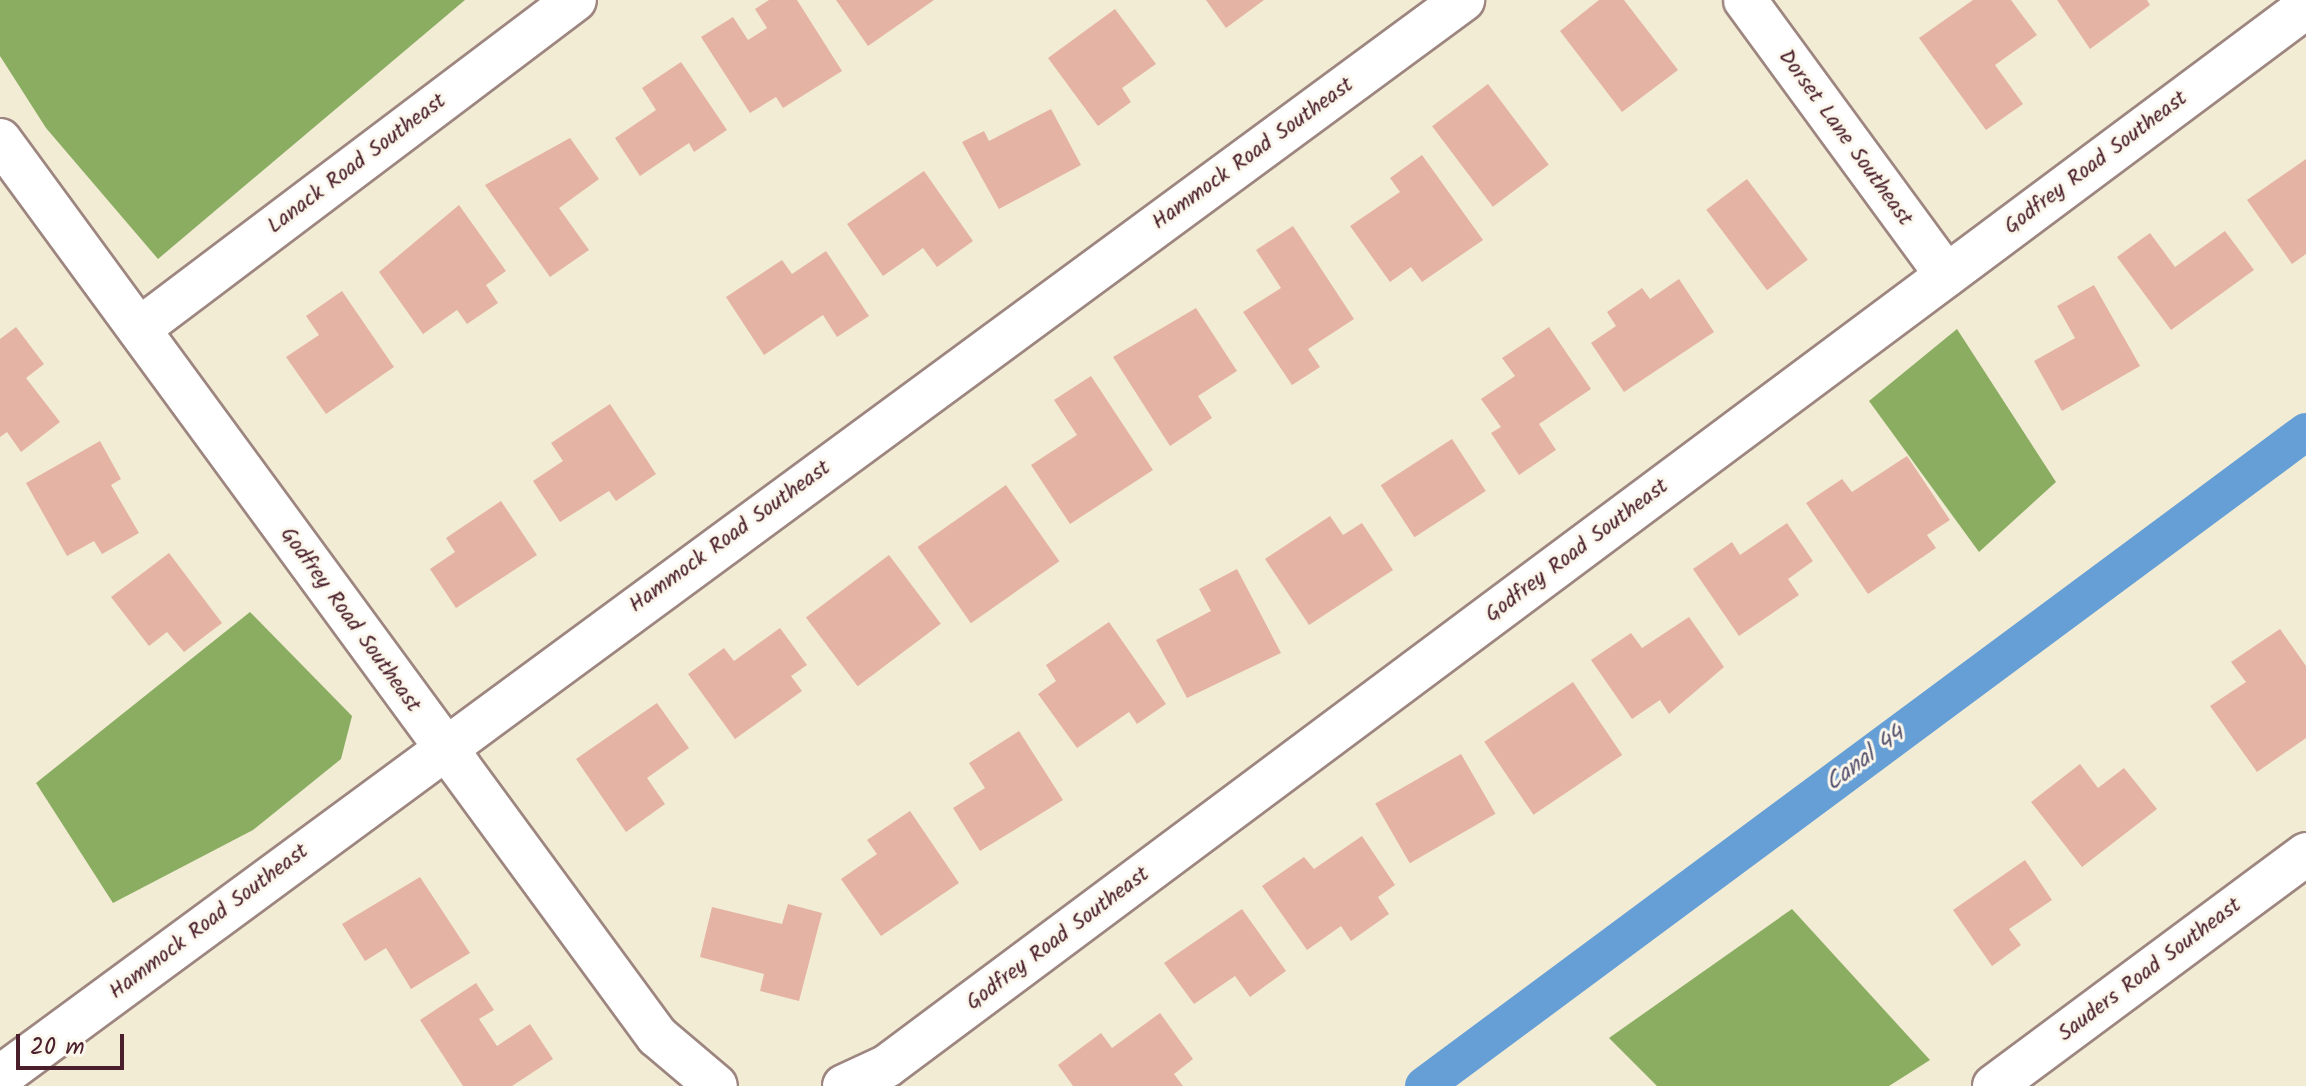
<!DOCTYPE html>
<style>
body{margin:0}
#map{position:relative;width:2306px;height:1086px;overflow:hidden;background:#f2ecd5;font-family:Kalam,sans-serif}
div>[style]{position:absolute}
.forest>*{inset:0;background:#8bad62}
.canal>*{height:38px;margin:-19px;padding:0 19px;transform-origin:19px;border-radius:19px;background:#669fd5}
.building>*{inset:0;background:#e4b3a3;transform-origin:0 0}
.roads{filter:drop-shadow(2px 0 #9e8680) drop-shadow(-2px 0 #9e8680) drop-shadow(0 2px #9e8680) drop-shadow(0 -2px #9e8680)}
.minor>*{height:42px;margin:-21px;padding:0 21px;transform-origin:21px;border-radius:21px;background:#fff}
span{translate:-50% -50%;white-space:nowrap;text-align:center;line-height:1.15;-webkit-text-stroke:6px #fbf7ec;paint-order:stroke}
.street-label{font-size:22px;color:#4a1f2b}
.water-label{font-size:24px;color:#55526f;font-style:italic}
.scale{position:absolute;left:16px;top:1034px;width:108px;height:36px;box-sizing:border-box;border:4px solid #4a1f2b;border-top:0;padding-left:10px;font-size:24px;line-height:28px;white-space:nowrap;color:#4a1f2b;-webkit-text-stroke:6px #fbf7ec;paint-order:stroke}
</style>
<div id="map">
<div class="forest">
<i style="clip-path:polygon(0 0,465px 0,158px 259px,46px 128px,0 56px)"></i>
<i style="clip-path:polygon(1957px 329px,2056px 482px,1979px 552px,1869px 401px)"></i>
<i style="clip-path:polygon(250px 612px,352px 716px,341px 759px,253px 830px,113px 903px,36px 783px)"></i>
<i style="clip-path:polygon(1792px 909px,1930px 1060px,1889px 1086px,1657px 1086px,1609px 1038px)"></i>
</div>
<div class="canal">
<i style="left:1424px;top:1086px;width:1098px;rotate:-36.56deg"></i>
</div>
<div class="building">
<i style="clip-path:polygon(769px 0,797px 0,842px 71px,783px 108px,776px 97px,750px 113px,701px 37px,733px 17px,748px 40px,767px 28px,755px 9px)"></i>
<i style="clip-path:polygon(836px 0,934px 0,868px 46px)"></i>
<i style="clip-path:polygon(1206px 0,1264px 0,1226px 28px)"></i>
<i style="clip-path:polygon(1599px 0,1624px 0,1678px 70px,1622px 112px,1560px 31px)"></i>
<i style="clip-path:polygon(1973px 0,2011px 0,2037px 35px,1995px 65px,2023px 104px,1986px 130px,1919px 38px)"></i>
<i style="clip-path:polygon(2057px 0,2147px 0,2150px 5px,2090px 49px)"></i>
<i style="clip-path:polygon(1115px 9px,1156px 64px,1122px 88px,1131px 102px,1098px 126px,1048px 58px)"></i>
<i style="clip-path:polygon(681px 62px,727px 130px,694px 152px,689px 143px,640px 176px,615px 138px,656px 110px,642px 88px)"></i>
<i style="left:1488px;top:84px;width:101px;height:70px;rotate:53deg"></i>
<i style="clip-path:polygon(1051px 109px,1081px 165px,999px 209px,962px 142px,984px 131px,989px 141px)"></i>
<i style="clip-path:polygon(570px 138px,599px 179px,559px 208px,589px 250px,550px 277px,485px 185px)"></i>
<i style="clip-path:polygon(1422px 155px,1483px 240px,1422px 282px,1411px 267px,1390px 282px,1350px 226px,1400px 192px,1390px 178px)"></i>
<i style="clip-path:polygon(2306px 159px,2306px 254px,2292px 264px,2247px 200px)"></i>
<i style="clip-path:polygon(924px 171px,973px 241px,937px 267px,923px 248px,883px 276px,847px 224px)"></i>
<i style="left:1747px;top:179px;width:101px;height:51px;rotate:53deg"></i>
<i style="clip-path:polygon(459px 205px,506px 271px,486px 285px,498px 303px,467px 324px,457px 310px,423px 334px,379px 272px)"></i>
<i style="clip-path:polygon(1293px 226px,1354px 319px,1308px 349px,1320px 367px,1292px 385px,1243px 312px,1281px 288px,1256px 250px)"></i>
<i style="clip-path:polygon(2225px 231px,2254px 270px,2171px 330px,2117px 257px,2150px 233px,2175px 267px)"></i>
<i style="clip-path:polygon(826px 251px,869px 316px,837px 337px,823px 315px,764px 355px,726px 297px,782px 260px,792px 274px)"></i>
<i style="clip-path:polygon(1679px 279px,1714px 332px,1624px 392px,1591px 343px,1616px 326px,1607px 312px,1642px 288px,1650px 299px)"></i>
<i style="clip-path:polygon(2094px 285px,2140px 366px,2062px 411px,2034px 361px,2075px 338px,2057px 306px)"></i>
<i style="clip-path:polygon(342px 291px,394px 367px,326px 414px,286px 357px,319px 335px,306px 316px)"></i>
<i style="clip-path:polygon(1196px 308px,1237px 371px,1198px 396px,1212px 418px,1170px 446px,1113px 357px)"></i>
<i style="clip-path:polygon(16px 327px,44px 364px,26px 378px,60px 422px,21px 452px,7px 432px,0 437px,0 339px)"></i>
<i style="clip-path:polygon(1549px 327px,1591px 389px,1539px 424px,1556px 450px,1519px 475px,1491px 433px,1501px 427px,1481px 399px,1515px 376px,1502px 358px)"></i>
<i style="clip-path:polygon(1091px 376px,1153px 470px,1070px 524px,1031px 465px,1077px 435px,1054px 400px)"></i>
<i style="clip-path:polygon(610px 404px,656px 474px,616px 501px,609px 491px,560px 522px,533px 481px,563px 461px,551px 443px)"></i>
<i style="left:1452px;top:439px;width:62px;height:85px;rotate:57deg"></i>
<i style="clip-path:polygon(100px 441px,121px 479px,111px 485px,139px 533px,102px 554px,94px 541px,67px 556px,26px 483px)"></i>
<i style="clip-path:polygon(1907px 456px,1950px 520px,1927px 535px,1936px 548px,1868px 594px,1806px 503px,1842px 479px,1852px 492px)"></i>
<i style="left:1006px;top:485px;width:93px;height:108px;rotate:55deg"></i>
<i style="clip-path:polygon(501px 501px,537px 555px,456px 608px,430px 569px,455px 552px,446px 538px)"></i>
<i style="clip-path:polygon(1330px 516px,1343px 535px,1362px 523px,1393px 570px,1309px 625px,1265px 559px)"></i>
<i style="clip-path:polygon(1787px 523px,1813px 561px,1788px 579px,1799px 595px,1739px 636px,1693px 569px,1732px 542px,1740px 555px)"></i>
<i style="clip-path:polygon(169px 553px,222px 623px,184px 652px,167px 632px,149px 646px,111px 597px)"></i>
<i style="left:889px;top:555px;width:86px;height:104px;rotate:53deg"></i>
<i style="clip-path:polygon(1237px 569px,1281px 653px,1187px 698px,1156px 640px,1211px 611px,1199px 589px)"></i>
<i style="clip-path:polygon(1689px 617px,1724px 667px,1669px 714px,1660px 700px,1632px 719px,1591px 660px,1631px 633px,1642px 648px)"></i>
<i style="clip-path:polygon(1109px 622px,1166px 704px,1137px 724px,1129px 712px,1077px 748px,1038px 694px,1056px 681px,1046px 665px)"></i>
<i style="clip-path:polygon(780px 628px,807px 665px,791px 676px,802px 691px,735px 739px,688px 674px,724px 648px,734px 661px)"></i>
<i style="clip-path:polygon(2280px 629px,2306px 666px,2306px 738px,2257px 772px,2210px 706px,2246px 682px,2231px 662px)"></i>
<i style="left:1573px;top:682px;width:88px;height:107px;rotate:56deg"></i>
<i style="clip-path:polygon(657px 703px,689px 748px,647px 778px,665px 804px,626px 832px,576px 759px)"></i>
<i style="clip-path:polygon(1019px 731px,1063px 800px,980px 851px,953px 808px,985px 788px,969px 763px)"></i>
<i style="left:1461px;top:754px;width:69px;height:99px;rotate:60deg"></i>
<i style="clip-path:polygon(2080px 764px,2098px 788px,2124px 768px,2157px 809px,2082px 867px,2031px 802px)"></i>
<i style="clip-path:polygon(910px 811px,959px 883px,881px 936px,841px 879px,877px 854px,867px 840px)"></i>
<i style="clip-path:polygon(1362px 836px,1395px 885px,1378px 897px,1389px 914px,1351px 941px,1341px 926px,1307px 950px,1262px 886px,1304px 857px,1314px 869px)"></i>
<i style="clip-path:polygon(2025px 860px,2052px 900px,2009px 929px,2021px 945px,1992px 966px,1953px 910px)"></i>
<i style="clip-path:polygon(420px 877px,470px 953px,411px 989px,386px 948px,365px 961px,342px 924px)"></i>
<i style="clip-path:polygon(788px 904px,822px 913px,799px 1001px,760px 991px,764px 974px,700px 957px,712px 907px,782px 924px)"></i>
<i style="clip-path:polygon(1242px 909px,1286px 971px,1250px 997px,1235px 976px,1194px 1004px,1164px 963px)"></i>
<i style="clip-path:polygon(476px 983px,494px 1010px,479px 1019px,497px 1046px,530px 1024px,553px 1059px,512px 1086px,463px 1086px,420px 1020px)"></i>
<i style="clip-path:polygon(1160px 1013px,1193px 1059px,1174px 1074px,1183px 1086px,1073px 1086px,1058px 1065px,1101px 1033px,1112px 1048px)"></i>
</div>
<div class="roads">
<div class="minor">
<i style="left:1745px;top:0;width:341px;rotate:53.8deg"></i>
<i style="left:0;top:140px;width:1111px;rotate:53.75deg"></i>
<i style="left:657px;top:1036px;width:77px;rotate:40.3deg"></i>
<i style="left:139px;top:329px;width:546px;rotate:-37.04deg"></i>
<i style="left:0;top:1077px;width:1817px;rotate:-36.36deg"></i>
<i style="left:844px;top:1086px;width:47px;rotate:-24.9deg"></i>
<i style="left:887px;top:1066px;width:1771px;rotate:-36.73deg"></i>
<i style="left:1994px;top:1086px;width:389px;rotate:-36.6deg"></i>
</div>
</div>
<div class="street-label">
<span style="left:1845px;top:138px;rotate:54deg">Dorset Lane Southeast</span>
<span style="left:1253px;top:154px;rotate:-36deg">Hammock Road Southeast</span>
<span style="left:2096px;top:163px;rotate:-37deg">Godfrey Road Southeast</span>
<span style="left:357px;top:164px;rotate:-37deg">Lanack Road Southeast</span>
<span style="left:730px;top:537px;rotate:-36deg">Hammock Road Southeast</span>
<span style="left:1577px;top:551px;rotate:-37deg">Godfrey Road Southeast</span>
<span style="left:350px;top:620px;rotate:54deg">Godfrey Road Southeast</span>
<span style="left:209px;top:922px;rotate:-37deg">Hammock Road Southeast</span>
<span style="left:1058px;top:939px;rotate:-37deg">Godfrey Road Southeast</span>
<span style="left:2150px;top:970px;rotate:-37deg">Sauders Road Southeast</span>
</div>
<div class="water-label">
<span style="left:1865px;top:759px;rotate:-37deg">Canal 44</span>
</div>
<div class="scale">20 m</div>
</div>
